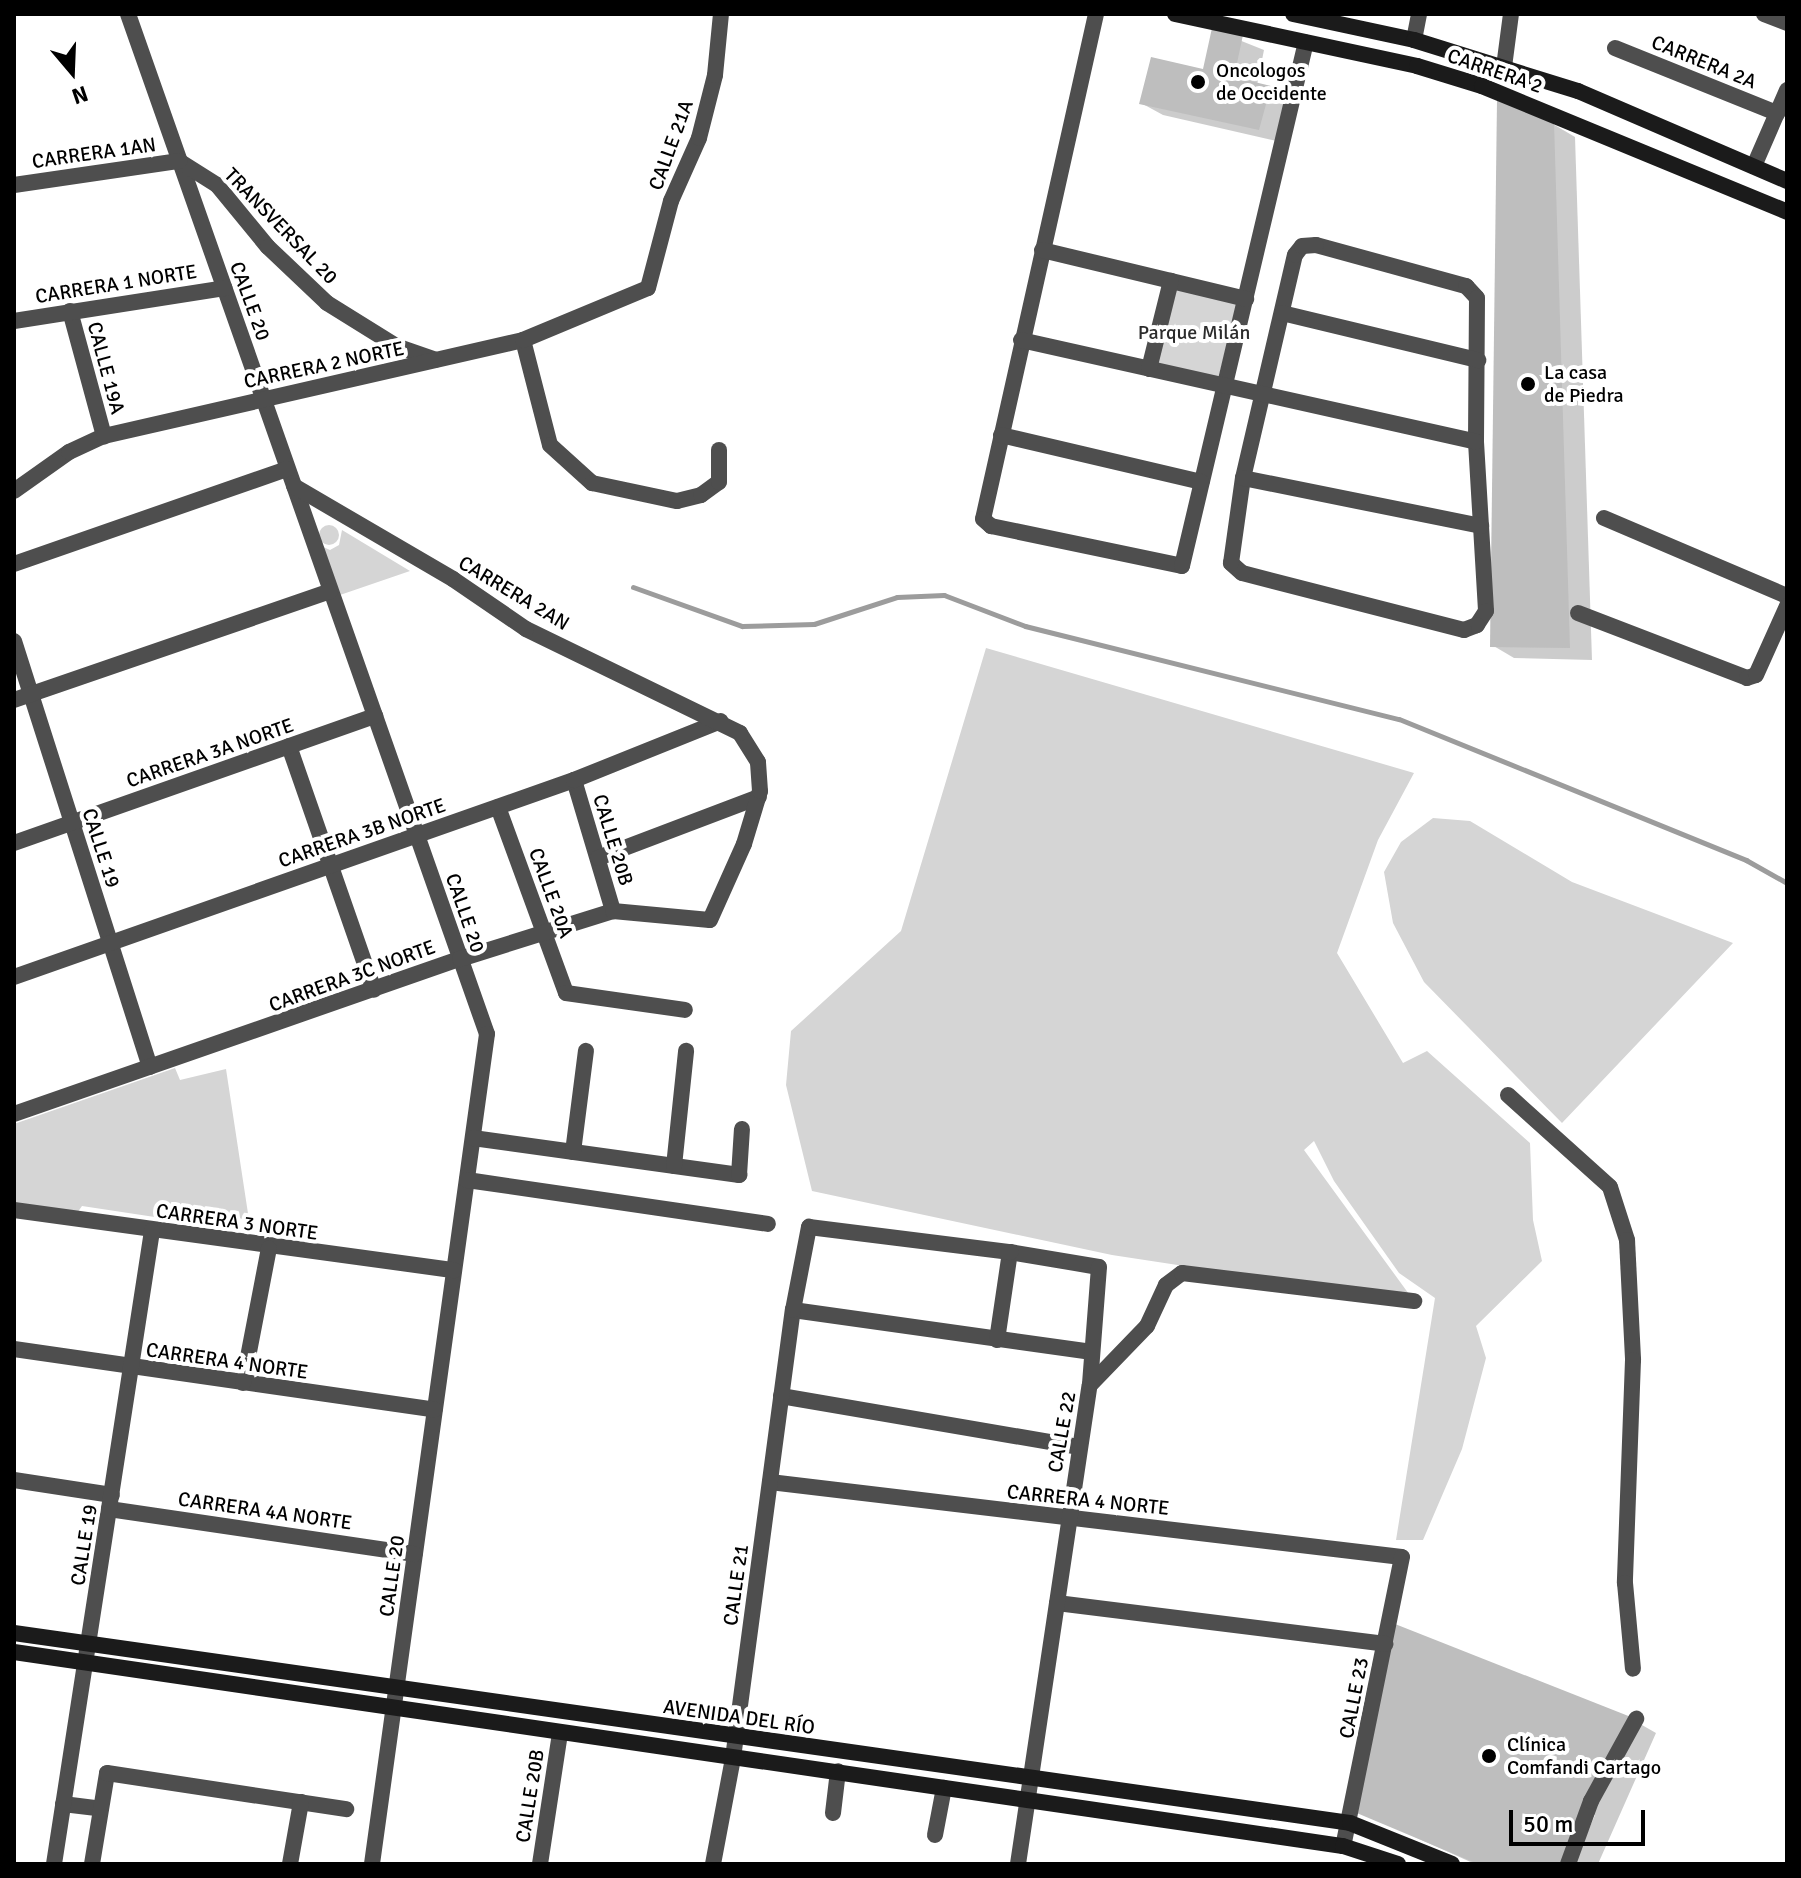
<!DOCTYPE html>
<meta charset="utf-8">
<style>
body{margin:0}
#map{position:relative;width:1801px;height:1878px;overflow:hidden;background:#fff;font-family:Signika,sans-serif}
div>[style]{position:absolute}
.green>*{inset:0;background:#d5d5d5;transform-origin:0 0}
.round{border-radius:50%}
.shadow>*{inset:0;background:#0003}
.stream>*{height:5px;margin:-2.5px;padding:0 2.5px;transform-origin:2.5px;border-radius:2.5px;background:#9c9c9c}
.building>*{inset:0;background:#bebebe}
.street>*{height:16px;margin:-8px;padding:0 8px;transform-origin:8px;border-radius:8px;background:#4e4e4e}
.secondary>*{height:16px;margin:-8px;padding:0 8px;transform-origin:8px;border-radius:8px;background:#1b1b1b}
.dots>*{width:22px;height:22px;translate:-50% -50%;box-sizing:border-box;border:4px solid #fff;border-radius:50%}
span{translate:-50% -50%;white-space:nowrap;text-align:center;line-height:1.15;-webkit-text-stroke:8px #fff;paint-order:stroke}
.street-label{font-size:20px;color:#000}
.poi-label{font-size:20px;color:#000}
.left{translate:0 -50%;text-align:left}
.park-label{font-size:20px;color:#2c2c2c}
.frame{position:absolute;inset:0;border:16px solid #000;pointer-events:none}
.north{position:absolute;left:32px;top:32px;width:80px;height:80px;-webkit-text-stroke:6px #fff;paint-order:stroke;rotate:161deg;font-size:22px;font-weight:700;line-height:32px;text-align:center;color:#000}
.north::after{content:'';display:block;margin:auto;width:28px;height:36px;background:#000;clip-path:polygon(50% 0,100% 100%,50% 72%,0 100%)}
.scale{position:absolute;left:1509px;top:1810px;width:136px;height:36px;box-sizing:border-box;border:4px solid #000;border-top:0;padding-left:10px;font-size:24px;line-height:28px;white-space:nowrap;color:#000;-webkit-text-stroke:6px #fff;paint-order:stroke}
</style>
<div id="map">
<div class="green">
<i style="left:1169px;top:287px;width:70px;height:79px;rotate:14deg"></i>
<i class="round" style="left:319px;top:525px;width:20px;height:20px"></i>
<i style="clip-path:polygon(342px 530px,410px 571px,340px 595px,321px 546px,330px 550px,339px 545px)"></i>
<i style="clip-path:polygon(986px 648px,1414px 773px,1378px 840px,1337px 953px,1403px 1063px,1427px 1051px,1530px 1143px,1533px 1220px,1542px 1261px,1476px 1326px,1486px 1358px,1462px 1449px,1423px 1540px,1396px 1540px,1435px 1298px,1399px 1273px,1334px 1181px,1314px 1141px,1304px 1150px,1414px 1301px,1112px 1255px,812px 1191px,786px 1085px,791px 1031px,901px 931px)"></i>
<i style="clip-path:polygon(1433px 818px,1470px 821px,1572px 882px,1733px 943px,1562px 1123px,1424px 982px,1393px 923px,1384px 872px,1401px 842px)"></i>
<i style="clip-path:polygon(175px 1068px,180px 1080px,226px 1069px,249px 1220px,200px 1212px,201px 1224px,82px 1206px,75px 1216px,14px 1205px,14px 1124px)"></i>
</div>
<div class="shadow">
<i style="clip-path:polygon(1214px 30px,1264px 50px,1257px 85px,1291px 101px,1281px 142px,1163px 115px,1141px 103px,1204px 71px)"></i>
<i style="clip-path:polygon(1553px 124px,1575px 137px,1592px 660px,1514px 658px,1492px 645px)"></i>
<i style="clip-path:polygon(evenodd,1635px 1721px,1656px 1733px,1598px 1864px,1475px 1864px,1355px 1810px,1635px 1721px,1591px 1815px,1595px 1815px,1580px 1850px,1591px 1815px)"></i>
</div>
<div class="stream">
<i style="left:633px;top:587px;width:116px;rotate:19.7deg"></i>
<i style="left:742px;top:626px;width:72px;rotate:-1.6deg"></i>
<i style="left:814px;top:624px;width:87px;rotate:-18deg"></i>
<i style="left:897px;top:597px;width:47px;rotate:-2.4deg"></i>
<i style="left:944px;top:595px;width:87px;rotate:20.9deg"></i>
<i style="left:1025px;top:626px;width:385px;rotate:14deg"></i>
<i style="left:1399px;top:719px;width:375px;rotate:22.1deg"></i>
<i style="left:1746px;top:860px;width:47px;rotate:29.3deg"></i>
</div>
<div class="building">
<i style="clip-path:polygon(1212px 28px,1243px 35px,1234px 77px,1271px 86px,1259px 130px,1139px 104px,1151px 57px,1203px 69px)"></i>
<i style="clip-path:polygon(1497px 100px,1554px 122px,1570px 648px,1490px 647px)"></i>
<i style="clip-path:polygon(1390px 1622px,1636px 1719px,1571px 1864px,1478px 1864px,1352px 1811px)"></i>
</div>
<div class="street">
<i style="left:128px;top:14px;width:1081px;rotate:70.61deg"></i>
<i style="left:487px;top:1034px;width:838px;rotate:97.89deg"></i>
<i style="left:1096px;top:14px;width:517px;rotate:102.61deg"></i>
<i style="left:983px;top:519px;width:11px;rotate:41deg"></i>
<i style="left:991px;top:526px;width:195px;rotate:11.8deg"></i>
<i style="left:1182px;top:566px;width:538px;rotate:-76.69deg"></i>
<i style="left:1764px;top:14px;width:25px;rotate:21deg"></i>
<i style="left:1414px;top:40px;width:26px;rotate:-79deg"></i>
<i style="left:1615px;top:48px;width:175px;rotate:21.9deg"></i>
<i style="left:1504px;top:67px;width:53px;rotate:-82.5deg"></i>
<i style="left:179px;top:161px;width:45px;rotate:32.3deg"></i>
<i style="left:217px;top:185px;width:80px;rotate:50.6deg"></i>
<i style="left:268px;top:247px;width:81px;rotate:43.5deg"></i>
<i style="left:327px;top:303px;width:81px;rotate:31.9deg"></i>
<i style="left:396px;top:346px;width:42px;rotate:19.3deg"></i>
<i style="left:1754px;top:166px;width:83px;rotate:-66.5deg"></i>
<i style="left:14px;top:185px;width:167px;rotate:-8.3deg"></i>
<i style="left:1316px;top:245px;width:156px;rotate:15.3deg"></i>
<i style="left:1466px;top:286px;width:16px;rotate:47deg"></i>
<i style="left:1477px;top:298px;width:144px;rotate:90.4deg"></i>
<i style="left:1476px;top:442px;width:169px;rotate:86.6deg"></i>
<i style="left:1486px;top:611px;width:17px;rotate:123deg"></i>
<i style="left:1477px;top:625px;width:14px;rotate:159deg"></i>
<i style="left:1464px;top:630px;width:229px;rotate:-165.6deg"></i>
<i style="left:1242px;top:573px;width:15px;rotate:-138deg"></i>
<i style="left:1231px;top:563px;width:86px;rotate:-82deg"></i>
<i style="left:1243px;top:478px;width:229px;rotate:-76.9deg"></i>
<i style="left:1295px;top:255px;width:11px;rotate:-52deg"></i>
<i style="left:1302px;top:246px;width:14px;rotate:-4deg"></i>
<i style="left:1042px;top:250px;width:210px;rotate:13.5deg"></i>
<i style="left:70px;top:311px;width:130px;rotate:74.8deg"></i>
<i style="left:1282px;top:313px;width:202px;rotate:13.5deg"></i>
<i style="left:14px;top:321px;width:213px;rotate:-8.9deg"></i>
<i style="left:523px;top:340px;width:108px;rotate:75.6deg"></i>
<i style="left:550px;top:445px;width:57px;rotate:42.1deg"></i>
<i style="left:592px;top:483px;width:87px;rotate:12deg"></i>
<i style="left:677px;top:501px;width:25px;rotate:-14deg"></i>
<i style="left:701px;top:495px;width:22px;rotate:-36deg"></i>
<i style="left:719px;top:482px;width:32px;rotate:-90deg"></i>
<i style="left:1021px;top:340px;width:466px;rotate:12.6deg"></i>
<i style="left:1149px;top:369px;width:91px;rotate:-76deg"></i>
<i style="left:1001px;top:435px;width:206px;rotate:13.2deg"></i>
<i style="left:1243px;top:478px;width:243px;rotate:11.4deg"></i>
<i style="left:14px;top:491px;width:67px;rotate:-35.3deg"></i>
<i style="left:69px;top:452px;width:38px;rotate:-25deg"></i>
<i style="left:104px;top:436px;width:430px;rotate:-12.9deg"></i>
<i style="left:523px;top:340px;width:135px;rotate:-22.6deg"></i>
<i style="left:648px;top:288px;width:90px;rotate:-75.2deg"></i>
<i style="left:671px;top:201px;width:69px;rotate:-66deg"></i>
<i style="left:699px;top:138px;width:65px;rotate:-75.7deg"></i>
<i style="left:715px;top:75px;width:61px;rotate:-84.4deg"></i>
<i style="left:1604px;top:518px;width:199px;rotate:23.1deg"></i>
<i style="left:14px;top:564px;width:289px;rotate:-19.2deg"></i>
<i style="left:1578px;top:613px;width:181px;rotate:21deg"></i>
<i style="left:1747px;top:678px;width:9px;rotate:-18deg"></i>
<i style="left:1756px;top:675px;width:76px;rotate:-65.8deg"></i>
<i style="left:14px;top:641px;width:447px;rotate:72.3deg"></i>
<i style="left:14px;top:700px;width:334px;rotate:-19deg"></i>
<i style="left:289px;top:746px;width:258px;rotate:70.8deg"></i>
<i style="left:574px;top:780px;width:137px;rotate:73.4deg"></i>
<i style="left:498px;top:807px;width:198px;rotate:69.9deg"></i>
<i style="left:566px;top:993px;width:120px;rotate:8.1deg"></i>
<i style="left:14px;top:843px;width:383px;rotate:-19.4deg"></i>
<i style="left:598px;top:858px;width:172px;rotate:-20.8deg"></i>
<i style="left:14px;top:977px;width:594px;rotate:-19.38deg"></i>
<i style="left:574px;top:780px;width:158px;rotate:-21.9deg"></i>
<i style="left:1508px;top:1095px;width:137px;rotate:42deg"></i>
<i style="left:1610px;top:1187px;width:56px;rotate:72.2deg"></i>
<i style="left:1627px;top:1240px;width:120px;rotate:87.1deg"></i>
<i style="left:1633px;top:1360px;width:223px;rotate:92.1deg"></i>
<i style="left:1625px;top:1583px;width:86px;rotate:84.7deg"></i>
<i style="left:14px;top:1114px;width:472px;rotate:-19.2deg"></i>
<i style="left:460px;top:959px;width:160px;rotate:-17.4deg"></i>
<i style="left:613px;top:911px;width:97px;rotate:5.3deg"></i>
<i style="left:710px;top:920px;width:83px;rotate:-65.9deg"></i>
<i style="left:744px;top:844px;width:55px;rotate:-73.2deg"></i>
<i style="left:760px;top:791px;width:29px;rotate:-94deg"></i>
<i style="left:758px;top:762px;width:34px;rotate:-122deg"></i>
<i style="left:740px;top:733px;width:238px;rotate:-154.1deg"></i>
<i style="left:526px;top:629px;width:88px;rotate:-145.6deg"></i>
<i style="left:453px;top:579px;width:184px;rotate:-149.7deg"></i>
<i style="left:473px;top:1138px;width:269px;rotate:7.9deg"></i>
<i style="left:739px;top:1175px;width:46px;rotate:-86.3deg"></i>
<i style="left:573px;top:1152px;width:102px;rotate:-82.7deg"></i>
<i style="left:674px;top:1166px;width:116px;rotate:-84deg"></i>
<i style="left:467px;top:1180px;width:304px;rotate:8.3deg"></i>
<i style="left:14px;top:1210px;width:444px;rotate:7.8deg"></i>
<i style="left:793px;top:1310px;width:302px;rotate:8deg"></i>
<i style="left:997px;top:1340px;width:89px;rotate:-81.6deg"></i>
<i style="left:1010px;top:1252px;width:90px;rotate:9.6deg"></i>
<i style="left:1099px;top:1267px;width:118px;rotate:94.4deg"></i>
<i style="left:14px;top:1349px;width:425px;rotate:8.2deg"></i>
<i style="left:243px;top:1383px;width:137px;rotate:-79.1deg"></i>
<i style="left:781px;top:1396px;width:303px;rotate:9.7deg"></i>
<i style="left:14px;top:1480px;width:99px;rotate:8.7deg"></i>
<i style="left:770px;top:1482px;width:636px;rotate:6.77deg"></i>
<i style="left:1402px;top:1557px;width:295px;rotate:101.5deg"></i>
<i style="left:109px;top:1509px;width:309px;rotate:8.4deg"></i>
<i style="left:1057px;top:1603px;width:331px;rotate:7.1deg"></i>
<i style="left:63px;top:1804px;width:38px;rotate:7deg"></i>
<i style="left:833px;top:1813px;width:42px;rotate:-83.2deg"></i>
<i style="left:935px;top:1835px;width:48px;rotate:-79.2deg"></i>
<i style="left:54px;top:1864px;width:641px;rotate:-81.2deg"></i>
<i style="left:92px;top:1864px;width:92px;rotate:-80.6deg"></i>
<i style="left:107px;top:1773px;width:242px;rotate:8.6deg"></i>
<i style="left:290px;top:1864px;width:63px;rotate:-79.9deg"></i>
<i style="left:540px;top:1864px;width:133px;rotate:-81.3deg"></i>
<i style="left:713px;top:1864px;width:108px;rotate:-79.3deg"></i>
<i style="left:733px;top:1758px;width:452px;rotate:-82.4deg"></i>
<i style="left:793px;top:1310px;width:85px;rotate:-79.1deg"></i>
<i style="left:809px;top:1227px;width:203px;rotate:7.1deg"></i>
<i style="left:1018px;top:1864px;width:484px;rotate:-81.5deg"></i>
<i style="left:1090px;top:1385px;width:82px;rotate:-46deg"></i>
<i style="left:1147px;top:1326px;width:45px;rotate:-65.1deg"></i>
<i style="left:1166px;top:1285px;width:20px;rotate:-37deg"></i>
<i style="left:1182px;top:1273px;width:234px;rotate:6.9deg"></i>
<i style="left:1568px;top:1864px;width:67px;rotate:-69.9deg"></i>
<i style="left:1591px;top:1801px;width:94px;rotate:-61.2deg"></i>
</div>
<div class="secondary">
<i style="left:1175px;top:14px;width:248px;rotate:12.1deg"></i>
<i style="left:1417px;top:66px;width:68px;rotate:17.1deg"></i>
<i style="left:1482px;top:86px;width:330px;rotate:22.4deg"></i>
<i style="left:1293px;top:14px;width:124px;rotate:12.1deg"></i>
<i style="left:1414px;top:40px;width:172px;rotate:17.3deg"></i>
<i style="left:1578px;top:91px;width:228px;rotate:23.3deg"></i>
<i style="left:14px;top:1633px;width:1349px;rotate:8.09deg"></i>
<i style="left:1350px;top:1823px;width:110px;rotate:21.9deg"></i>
<i style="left:14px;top:1652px;width:1343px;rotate:8.31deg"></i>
<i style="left:1343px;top:1846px;width:58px;rotate:18.1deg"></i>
</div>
<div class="dots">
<i style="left:1198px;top:82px;background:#000"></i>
<i style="left:1528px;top:384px;background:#000"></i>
<i style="left:1489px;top:1756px;background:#000"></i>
</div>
<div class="street-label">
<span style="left:1704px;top:62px;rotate:22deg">CARRERA 2A</span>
<span style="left:1495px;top:71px;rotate:19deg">CARRERA 2</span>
<span style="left:671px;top:145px;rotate:-70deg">CALLE 21A</span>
<span style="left:94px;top:153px;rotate:-8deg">CARRERA 1AN</span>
<span style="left:281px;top:226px;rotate:46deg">TRANSVERSAL 20</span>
<span style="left:116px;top:284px;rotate:-9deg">CARRERA 1 NORTE</span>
<span style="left:250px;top:301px;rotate:70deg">CALLE 20</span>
<span style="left:324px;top:365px;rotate:-12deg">CARRERA 2 NORTE</span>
<span style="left:106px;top:368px;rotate:75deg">CALLE 19A</span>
<span style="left:514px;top:593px;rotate:31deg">CARRERA 2AN</span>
<span style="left:210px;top:753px;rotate:-19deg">CARRERA 3A NORTE</span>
<span style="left:362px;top:833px;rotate:-19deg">CARRERA 3B NORTE</span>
<span style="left:613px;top:840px;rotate:73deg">CALLE 20B</span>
<span style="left:101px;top:848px;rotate:72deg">CALLE 19</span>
<span style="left:551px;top:893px;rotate:70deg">CALLE 20A</span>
<span style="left:465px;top:913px;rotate:71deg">CALLE 20</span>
<span style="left:352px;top:976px;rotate:-20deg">CARRERA 3C NORTE</span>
<span style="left:237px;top:1222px;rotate:8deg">CARRERA 3 NORTE</span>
<span style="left:227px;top:1361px;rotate:8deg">CARRERA 4 NORTE</span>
<span style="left:1062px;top:1432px;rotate:-80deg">CALLE 22</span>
<span style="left:1088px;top:1500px;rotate:6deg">CARRERA 4 NORTE</span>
<span style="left:265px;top:1511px;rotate:8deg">CARRERA 4A NORTE</span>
<span style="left:84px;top:1545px;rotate:-81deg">CALLE 19</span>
<span style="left:392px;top:1576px;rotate:-82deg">CALLE 20</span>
<span style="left:736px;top:1585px;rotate:-82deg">CALLE 21</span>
<span style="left:1354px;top:1698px;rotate:-79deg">CALLE 23</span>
<span style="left:739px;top:1717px;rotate:8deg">AVENIDA DEL RÍO</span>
<span style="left:530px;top:1796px;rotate:-81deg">CALLE 20B</span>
</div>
<div class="poi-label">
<span class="left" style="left:1216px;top:82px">Oncologos<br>de Occidente</span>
<span class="left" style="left:1544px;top:384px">La casa<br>de Piedra</span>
<span class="left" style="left:1507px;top:1756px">Clínica<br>Comfandi Cartago</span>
</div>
<div class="park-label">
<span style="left:1194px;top:332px">Parque Milán</span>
</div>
<div class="frame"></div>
<div class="north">N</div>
<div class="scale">50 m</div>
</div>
